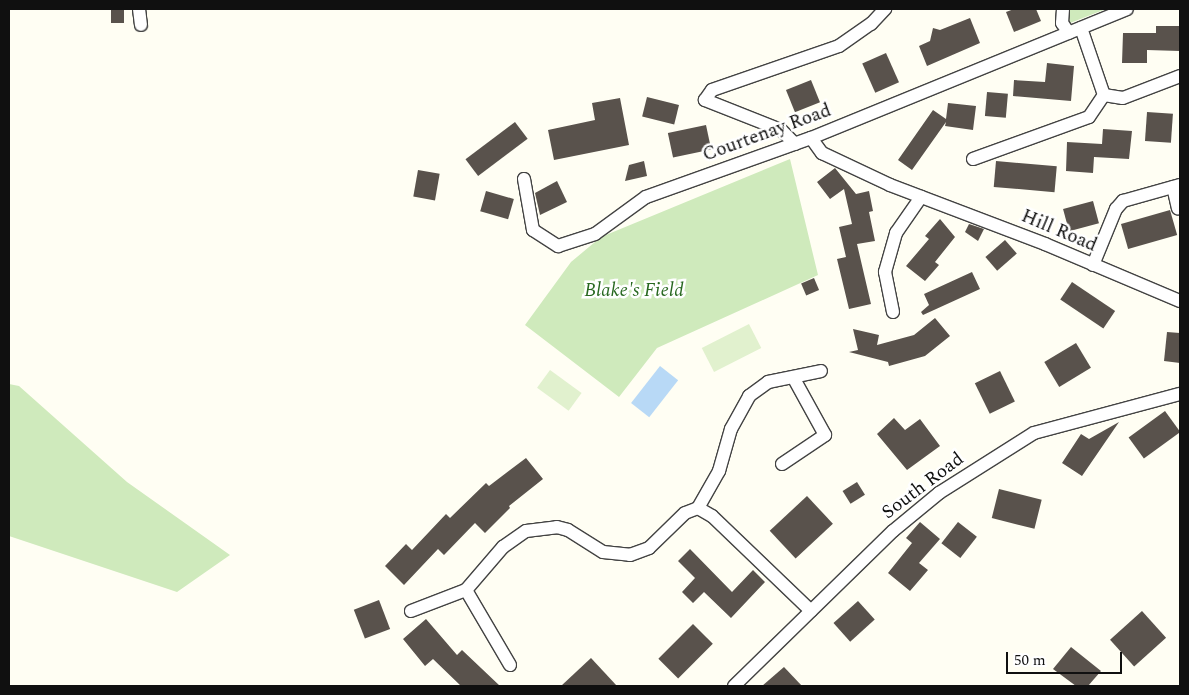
<!DOCTYPE html>
<style>
body{margin:0}
#map{position:relative;width:1189px;height:695px;overflow:hidden;background:#fffef3;font-family:Spectral,serif}
div>[style]{position:absolute}
.green>*{inset:0;background:#cfeabc}
.pitch>*{inset:0;background:#e1f1ce;transform-origin:0 0}
.water>*{inset:0;background:#b8d9f6;transform-origin:0 0}
.building>*{inset:0;background:#59524c;transform-origin:0 0}
.roads{filter:drop-shadow(1px 0 #434343) drop-shadow(-1px 0 #434343) drop-shadow(0 1px #434343) drop-shadow(0 -1px #434343)}
.minor>*{height:12px;margin:-6px;padding:0 6px;transform-origin:6px;border-radius:6px;background:#fff}
span{translate:-50% -50%;white-space:nowrap;text-align:center;line-height:1.15;-webkit-text-stroke:5px #fff;paint-order:stroke}
.street-label{font-size:19px;color:#101010}
.park-label{font-size:19px;color:#286820;font-style:italic}
.frame{position:absolute;inset:0;border:10px solid #101010;pointer-events:none}
.scale{position:absolute;left:1006px;top:652px;width:116px;height:22px;box-sizing:border-box;border:2px solid #101010;border-top:0;padding-left:6px;font-size:15px;line-height:18px;white-space:nowrap;color:#101010;-webkit-text-stroke:4px #fff;paint-order:stroke}
</style>
<div id="map">
<div class="green">
<i style="clip-path:polygon(1071px 9px,1106px 9px,1070px 23px,1068px 12px)"></i>
<i style="clip-path:polygon(790px 159px,818px 275px,657px 348px,619px 397px,525px 325px,571px 262px,601px 237px)"></i>
<i style="clip-path:polygon(9px 384px,19px 386px,127px 482px,230px 555px,177px 592px,9px 536px)"></i>
</div>
<div class="pitch">
<i style="left:749px;top:324px;width:27px;height:53px;rotate:63deg"></i>
<i style="left:550px;top:370px;width:39px;height:22px;rotate:36deg"></i>
</div>
<div class="water">
<i style="left:660px;top:366px;width:23px;height:47px;rotate:38deg"></i>
</div>
<div class="building">
<i style="left:111px;top:9px;width:13px;height:14px"></i>
<i style="clip-path:polygon(1014px 9px,1036px 9px,1041px 21px,1014px 32px,1006px 12px)"></i>
<i style="clip-path:polygon(970px 18px,980px 43px,927px 66px,919px 46px,930px 41px,933px 28px,940px 30px)"></i>
<i style="clip-path:polygon(1156px 26px,1180px 26px,1180px 51px,1147px 50px,1147px 63px,1122px 63px,1123px 33px,1156px 33px)"></i>
<i style="left:886px;top:53px;width:32px;height:26px;rotate:66deg"></i>
<i style="clip-path:polygon(1047px 63px,1074px 66px,1071px 101px,1013px 96px,1014px 80px,1045px 82px)"></i>
<i style="left:811px;top:80px;width:24px;height:27px;rotate:68deg"></i>
<i style="left:987px;top:92px;width:21px;height:24px;rotate:5deg"></i>
<i style="left:647px;top:97px;width:33px;height:20px;rotate:14deg"></i>
<i style="clip-path:polygon(620px 98px,629px 145px,554px 160px,548px 130px,595px 120px,592px 103px)"></i>
<i style="clip-path:polygon(948px 103px,976px 106px,973px 130px,945px 126px,946px 122px,912px 170px,898px 160px,933px 110px,946px 119px)"></i>
<i style="left:1147px;top:112px;width:26px;height:29px;rotate:4deg"></i>
<i style="left:515px;top:122px;width:21px;height:62px;rotate:53deg"></i>
<i style="left:706px;top:125px;width:25px;height:39px;rotate:78deg"></i>
<i style="clip-path:polygon(1103px 129px,1132px 131px,1129px 159px,1094px 157px,1093px 173px,1066px 171px,1067px 142px,1102px 144px)"></i>
<i style="clip-path:polygon(644px 161px,647px 176px,625px 181px,629px 165px)"></i>
<i style="left:996px;top:161px;width:61px;height:26px;rotate:5deg"></i>
<i style="clip-path:polygon(835px 168px,856px 194px,869px 191px,873px 211px,869px 212px,875px 241px,857px 244px,871px 304px,849px 309px,837px 259px,846px 257px,839px 227px,852px 224px,844px 189px,830px 199px,817px 182px)"></i>
<i style="left:418px;top:170px;width:22px;height:27px;rotate:10deg"></i>
<i style="clip-path:polygon(557px 181px,567px 202px,540px 215px,535px 193px)"></i>
<i style="left:486px;top:191px;width:29px;height:21px;rotate:16deg"></i>
<i style="left:1093px;top:201px;width:23px;height:31px;rotate:75deg"></i>
<i style="left:1170px;top:210px;width:26px;height:51px;rotate:74deg"></i>
<i style="clip-path:polygon(940px 219px,955px 237px,935px 262px,939px 265px,925px 281px,906px 266px,929px 239px,925px 236px)"></i>
<i style="clip-path:polygon(969px 224px,984px 229px,978px 241px,965px 232px)"></i>
<i style="left:1005px;top:240px;width:18px;height:26px;rotate:49deg"></i>
<i style="clip-path:polygon(972px 272px,980px 289px,923px 315px,921px 312px,929px 305px,924px 294px)"></i>
<i style="left:814px;top:278px;width:13px;height:14px;rotate:67deg"></i>
<i style="left:1072px;top:282px;width:52px;height:21px;rotate:34deg"></i>
<i style="clip-path:polygon(935px 318px,950px 336px,925px 356px,889px 366px,888px 362px,849px 352px,858px 350px,853px 329px,879px 335px,877px 345px,914px 335px)"></i>
<i style="clip-path:polygon(1167px 332px,1180px 333px,1180px 363px,1164px 361px)"></i>
<i style="left:1076px;top:343px;width:29px;height:37px;rotate:59deg"></i>
<i style="left:1000px;top:371px;width:34px;height:28px;rotate:64deg"></i>
<i style="left:1165px;top:411px;width:26px;height:45px;rotate:54deg"></i>
<i style="clip-path:polygon(894px 418px,905px 430px,920px 419px,940px 446px,907px 470px,877px 434px)"></i>
<i style="clip-path:polygon(1119px 422px,1082px 476px,1062px 463px,1081px 434px,1089px 439px)"></i>
<i style="clip-path:polygon(526px 458px,543px 479px,509px 506px,510px 508px,485px 533px,475px 523px,444px 555px,438px 549px,404px 585px,385px 566px,406px 544px,412px 550px,446px 514px,450px 518px,486px 483px,489px 486px)"></i>
<i style="left:857px;top:482px;width:15px;height:17px;rotate:58deg"></i>
<i style="left:999px;top:489px;width:44px;height:30px;rotate:14deg"></i>
<i style="left:807px;top:496px;width:38px;height:51px;rotate:47deg"></i>
<i style="clip-path:polygon(920px 522px,940px 539px,919px 563px,928px 570px,910px 591px,888px 573px,912px 543px,906px 538px)"></i>
<i style="left:958px;top:522px;width:24px;height:27px;rotate:38deg"></i>
<i style="clip-path:polygon(690px 549px,732px 592px,753px 570px,765px 582px,731px 618px,704px 592px,693px 603px,682px 592px,695px 578px,678px 561px)"></i>
<i style="left:379px;top:600px;width:31px;height:27px;rotate:69deg"></i>
<i style="left:858px;top:601px;width:25px;height:33px;rotate:48deg"></i>
<i style="left:1142px;top:611px;width:36px;height:43px;rotate:48deg"></i>
<i style="clip-path:polygon(426px 619px,457px 655px,462px 650px,500px 686px,461px 686px,433px 659px,425px 666px,403px 639px)"></i>
<i style="left:693px;top:624px;width:28px;height:49px;rotate:45deg"></i>
<i style="clip-path:polygon(1071px 647px,1101px 671px,1088px 686px,1076px 686px,1053px 669px)"></i>
<i style="clip-path:polygon(591px 658px,617px 686px,561px 686px)"></i>
<i style="clip-path:polygon(784px 667px,802px 686px,762px 686px)"></i>
</div>
<div class="roads">
<div class="minor">
<i style="left:139px;top:9px;width:16px;rotate:83deg"></i>
<i style="left:1063px;top:9px;width:14px;rotate:94deg"></i>
<i style="left:1062px;top:23px;width:12px;rotate:55deg"></i>
<i style="left:1081px;top:28px;width:71px;rotate:71.1deg"></i>
<i style="left:1104px;top:95px;width:19px;rotate:9deg"></i>
<i style="left:1123px;top:98px;width:61px;rotate:-21.1deg"></i>
<i style="left:811px;top:138px;width:19px;rotate:54deg"></i>
<i style="left:822px;top:153px;width:75px;rotate:25.2deg"></i>
<i style="left:890px;top:185px;width:166px;rotate:20.8deg"></i>
<i style="left:1045px;top:244px;width:147px;rotate:22.9deg"></i>
<i style="left:795px;top:144px;width:20px;rotate:-135deg"></i>
<i style="left:781px;top:130px;width:82px;rotate:-158.5deg"></i>
<i style="left:705px;top:100px;width:12px;rotate:-55deg"></i>
<i style="left:712px;top:90px;width:134px;rotate:-19.1deg"></i>
<i style="left:839px;top:46px;width:39px;rotate:-35deg"></i>
<i style="left:871px;top:24px;width:21px;rotate:-47deg"></i>
<i style="left:973px;top:159px;width:123px;rotate:-19.9deg"></i>
<i style="left:1089px;top:117px;width:27px;rotate:-56deg"></i>
<i style="left:524px;top:179px;width:52px;rotate:80deg"></i>
<i style="left:533px;top:230px;width:30px;rotate:33deg"></i>
<i style="left:558px;top:246px;width:39px;rotate:-18deg"></i>
<i style="left:595px;top:234px;width:63px;rotate:-36deg"></i>
<i style="left:646px;top:197px;width:175px;rotate:-19.7deg"></i>
<i style="left:811px;top:138px;width:341px;rotate:-22.2deg"></i>
<i style="left:1173px;top:187px;width:22px;rotate:77deg"></i>
<i style="left:1093px;top:265px;width:61px;rotate:-67.7deg"></i>
<i style="left:1116px;top:209px;width:11px;rotate:-49deg"></i>
<i style="left:1123px;top:201px;width:59px;rotate:-15.7deg"></i>
<i style="left:893px;top:312px;width:41px;rotate:-101.3deg"></i>
<i style="left:885px;top:272px;width:41px;rotate:-74.2deg"></i>
<i style="left:896px;top:233px;width:44px;rotate:-55.2deg"></i>
<i style="left:782px;top:464px;width:52px;rotate:-34deg"></i>
<i style="left:825px;top:435px;width:66px;rotate:-118.9deg"></i>
<i style="left:698px;top:508px;width:43px;rotate:-60.4deg"></i>
<i style="left:719px;top:471px;width:44px;rotate:-74.1deg"></i>
<i style="left:731px;top:429px;width:38px;rotate:-61deg"></i>
<i style="left:749px;top:396px;width:24px;rotate:-36deg"></i>
<i style="left:768px;top:382px;width:54px;rotate:-11.7deg"></i>
<i style="left:466px;top:590px;width:87px;rotate:59.6deg"></i>
<i style="left:411px;top:611px;width:59px;rotate:-20.9deg"></i>
<i style="left:466px;top:590px;width:57px;rotate:-49.3deg"></i>
<i style="left:503px;top:547px;width:28px;rotate:-35deg"></i>
<i style="left:526px;top:531px;width:31px;rotate:-7deg"></i>
<i style="left:557px;top:527px;width:11px;rotate:15deg"></i>
<i style="left:568px;top:530px;width:41px;rotate:32.2deg"></i>
<i style="left:603px;top:552px;width:27px;rotate:6deg"></i>
<i style="left:630px;top:555px;width:20px;rotate:-20deg"></i>
<i style="left:649px;top:548px;width:50px;rotate:-44.2deg"></i>
<i style="left:685px;top:513px;width:14px;rotate:-21deg"></i>
<i style="left:698px;top:508px;width:16px;rotate:30deg"></i>
<i style="left:712px;top:516px;width:137px;rotate:43.8deg"></i>
<i style="left:734px;top:686px;width:222px;rotate:-44.3deg"></i>
<i style="left:893px;top:531px;width:60px;rotate:-39.6deg"></i>
<i style="left:939px;top:493px;width:112px;rotate:-32.3deg"></i>
<i style="left:1034px;top:433px;width:151px;rotate:-15deg"></i>
</div>
</div>
<div class="street-label">
<span style="left:767px;top:133px;rotate:-20deg">Courtenay Road</span>
<span style="left:1059px;top:231px;rotate:23deg">Hill Road</span>
<span style="left:923px;top:486px;rotate:-37deg">South Road</span>
</div>
<div class="park-label">
<span style="left:634px;top:291px">Blake's Field</span>
</div>
<div class="frame"></div>
<div class="scale">50 m</div>
</div>
